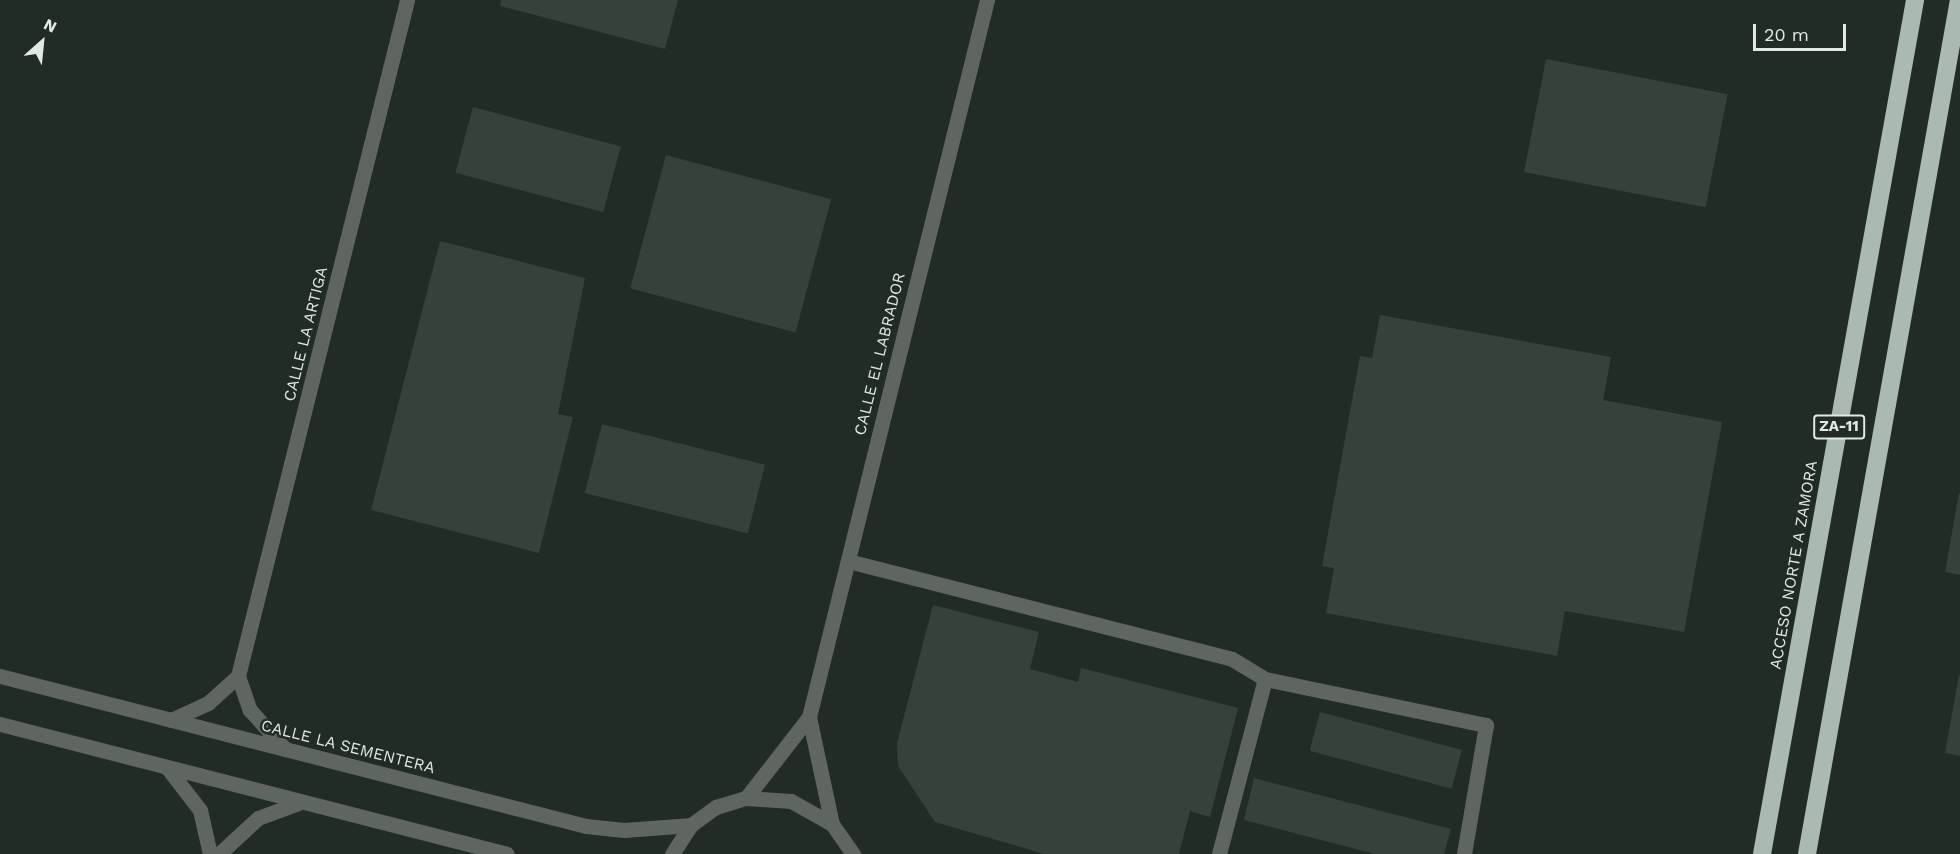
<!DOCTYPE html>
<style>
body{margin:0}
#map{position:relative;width:1960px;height:854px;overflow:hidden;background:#202c25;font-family:"Work Sans",sans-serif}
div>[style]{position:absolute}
.building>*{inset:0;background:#35423a;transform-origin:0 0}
.minor>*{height:15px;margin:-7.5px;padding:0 7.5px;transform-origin:7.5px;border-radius:7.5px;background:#5f6662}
.highway>*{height:18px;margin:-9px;padding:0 9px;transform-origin:9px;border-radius:9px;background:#aabab0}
span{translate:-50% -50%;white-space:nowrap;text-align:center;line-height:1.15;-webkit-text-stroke:5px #202c25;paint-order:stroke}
.shield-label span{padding:2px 4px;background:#202c25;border:2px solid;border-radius:4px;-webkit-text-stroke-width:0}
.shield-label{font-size:15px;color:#e2e9e4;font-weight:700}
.street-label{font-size:16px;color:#e2e9e4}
.north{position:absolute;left:12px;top:12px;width:60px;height:60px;-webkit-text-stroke:4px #202c25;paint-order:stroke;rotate:27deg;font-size:16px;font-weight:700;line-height:24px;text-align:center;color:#e2e9e4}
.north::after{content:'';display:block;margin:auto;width:21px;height:27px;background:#e2e9e4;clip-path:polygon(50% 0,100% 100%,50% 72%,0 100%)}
.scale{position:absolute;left:1753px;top:24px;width:93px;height:27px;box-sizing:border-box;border:3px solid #e2e9e4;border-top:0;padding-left:8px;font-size:18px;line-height:21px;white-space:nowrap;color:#e2e9e4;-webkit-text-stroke:4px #202c25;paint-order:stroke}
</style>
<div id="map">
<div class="building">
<i style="clip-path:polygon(501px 0,678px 0,665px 49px,500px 6px)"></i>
<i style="left:1546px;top:59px;width:185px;height:115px;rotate:11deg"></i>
<i style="left:473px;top:107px;width:153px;height:68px;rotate:15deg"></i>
<i style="left:666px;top:155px;width:171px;height:138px;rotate:15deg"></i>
<i style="clip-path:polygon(440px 241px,585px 278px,558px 414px,573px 417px,539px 553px,371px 510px)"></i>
<i style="clip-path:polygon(1380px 315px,1611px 357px,1603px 400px,1722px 422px,1684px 632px,1565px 611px,1557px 656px,1326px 613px,1334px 568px,1322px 566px,1360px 356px,1372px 358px)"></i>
<i style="left:602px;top:424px;width:168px;height:71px;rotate:14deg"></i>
<i style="clip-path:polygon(1959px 493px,1960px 493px,1960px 575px,1945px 572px)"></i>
<i style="clip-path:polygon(933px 605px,1039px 632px,1030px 669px,1078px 682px,1081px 668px,1238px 708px,1210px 817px,1190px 811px,1179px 854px,1044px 854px,935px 822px,898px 766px,897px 743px)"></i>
<i style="clip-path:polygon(1959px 675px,1960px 676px,1960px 756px,1945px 753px)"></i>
<i style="left:1320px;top:712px;width:147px;height:40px;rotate:15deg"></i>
<i style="clip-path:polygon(1254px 778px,1451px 829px,1444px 854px,1375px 854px,1244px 820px)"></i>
</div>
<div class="minor">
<i style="left:848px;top:561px;width:396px;rotate:14.3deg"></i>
<i style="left:1232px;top:659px;width:39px;rotate:31deg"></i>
<i style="left:1265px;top:679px;width:226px;rotate:11.8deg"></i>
<i style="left:1486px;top:725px;width:131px;rotate:99.7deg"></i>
<i style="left:0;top:676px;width:605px;rotate:14.36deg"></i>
<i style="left:586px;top:826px;width:38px;rotate:6deg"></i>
<i style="left:624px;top:830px;width:67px;rotate:-4.3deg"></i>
<i style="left:238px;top:676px;width:36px;rotate:71deg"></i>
<i style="left:250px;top:710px;width:52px;rotate:48.1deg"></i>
<i style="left:809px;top:717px;width:109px;rotate:77.9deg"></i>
<i style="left:171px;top:720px;width:41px;rotate:-24.7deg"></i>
<i style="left:208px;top:703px;width:40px;rotate:-42deg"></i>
<i style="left:238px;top:676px;width:697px;rotate:-75.96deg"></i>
<i style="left:0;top:724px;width:523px;rotate:14.38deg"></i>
<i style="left:169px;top:770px;width:51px;rotate:52.2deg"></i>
<i style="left:200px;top:810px;width:45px;rotate:77.2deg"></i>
<i style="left:746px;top:798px;width:103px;rotate:-52.1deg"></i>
<i style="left:809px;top:717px;width:739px;rotate:-76.06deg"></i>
<i style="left:219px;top:854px;width:53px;rotate:-42.7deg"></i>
<i style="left:258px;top:818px;width:46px;rotate:-20.4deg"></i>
<i style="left:672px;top:854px;width:35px;rotate:-57deg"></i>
<i style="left:691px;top:825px;width:31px;rotate:-36deg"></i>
<i style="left:716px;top:807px;width:31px;rotate:-17deg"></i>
<i style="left:746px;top:798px;width:45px;rotate:3.8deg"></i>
<i style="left:791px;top:801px;width:47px;rotate:29.3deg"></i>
<i style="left:832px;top:824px;width:37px;rotate:55deg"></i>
<i style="left:1219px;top:854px;width:181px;rotate:-75.3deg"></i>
</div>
<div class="highway">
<i style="left:1762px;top:854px;width:868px;rotate:-79.84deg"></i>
<i style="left:1807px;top:854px;width:867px;rotate:-79.91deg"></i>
</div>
<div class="shield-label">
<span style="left:1839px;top:427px">ZA-11</span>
</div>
<div class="street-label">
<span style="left:306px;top:334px;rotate:-76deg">CALLE LA ARTIGA</span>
<span style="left:880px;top:354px;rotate:-76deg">CALLE EL LABRADOR</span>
<span style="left:1794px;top:565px;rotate:-80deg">ACCESO NORTE A ZAMORA</span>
<span style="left:348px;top:747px;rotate:14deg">CALLE LA SEMENTERA</span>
</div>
<div class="north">N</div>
<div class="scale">20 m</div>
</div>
